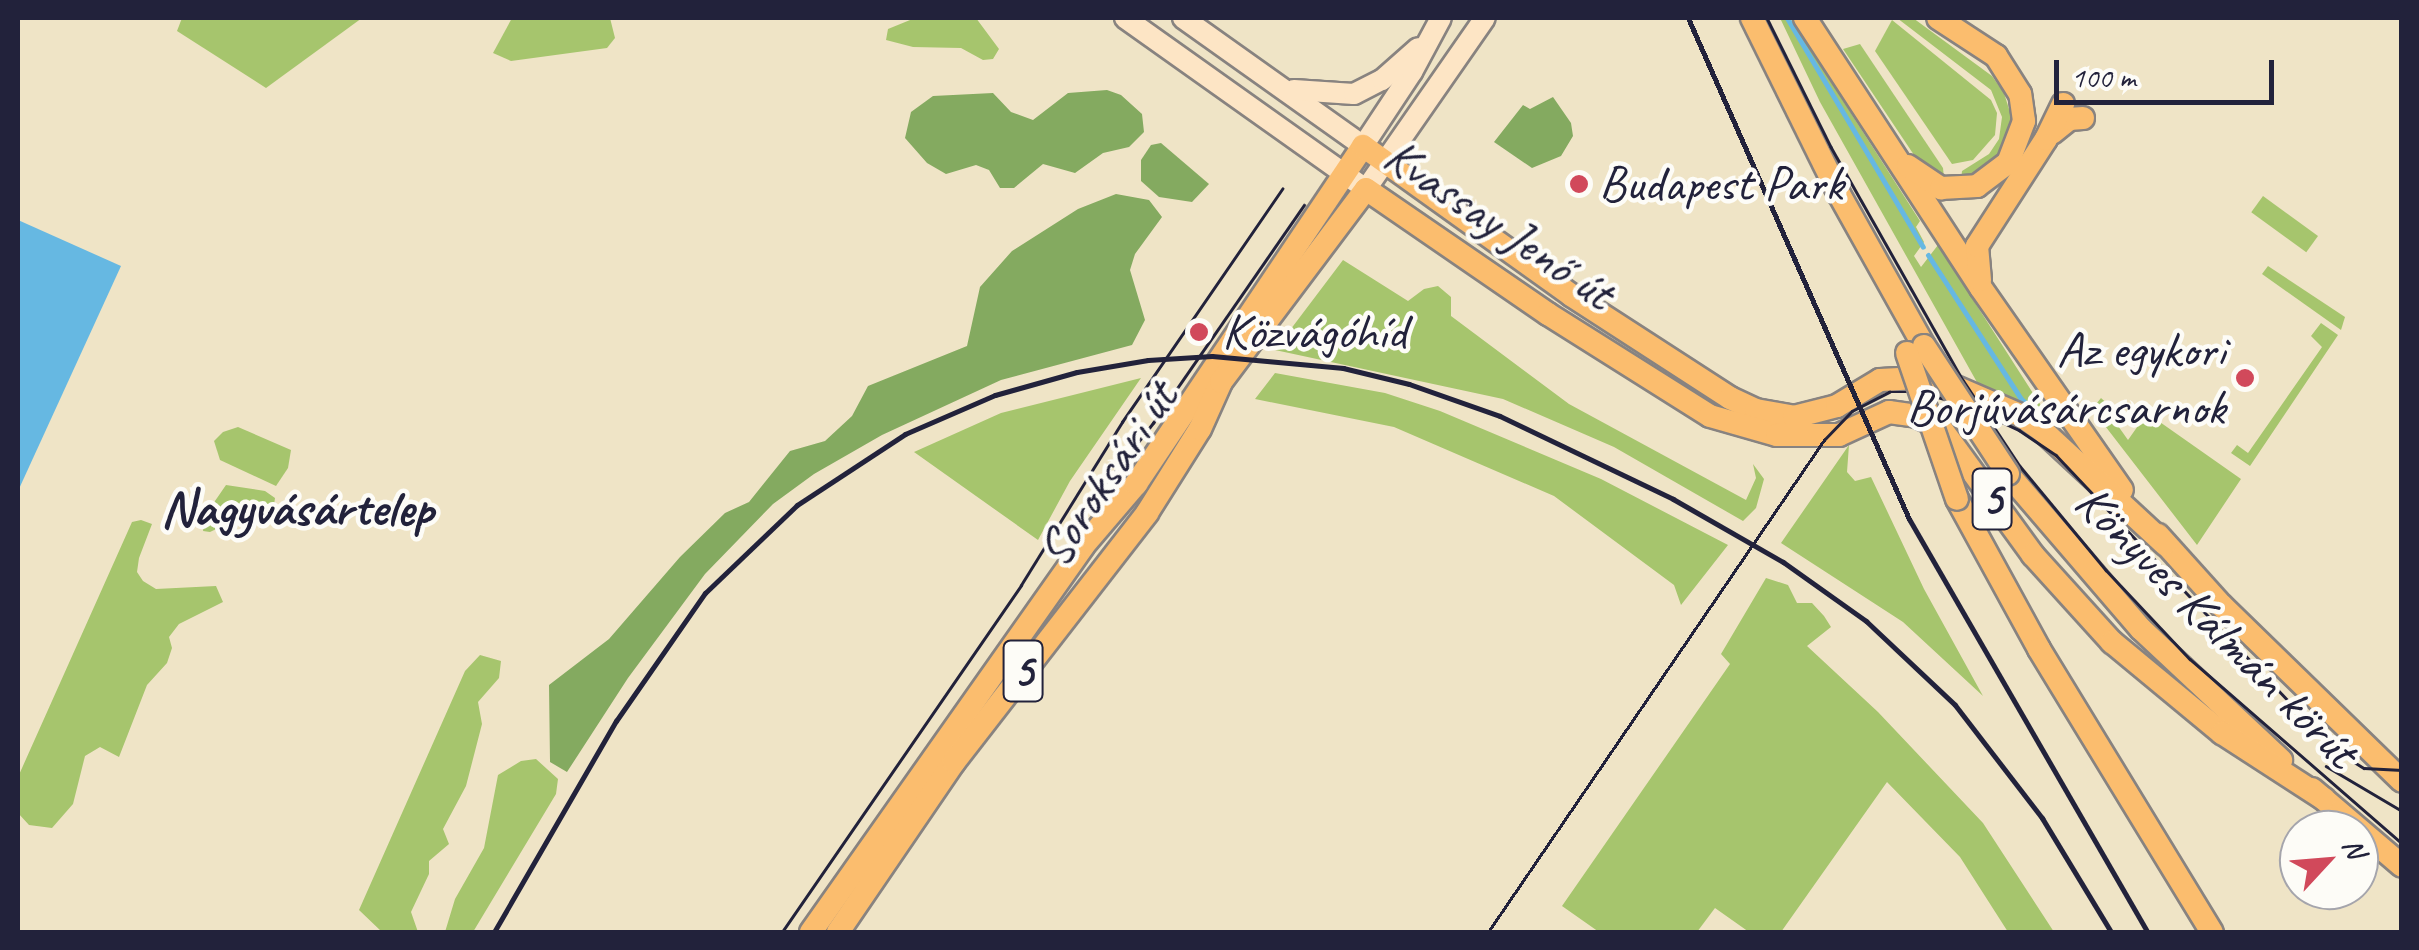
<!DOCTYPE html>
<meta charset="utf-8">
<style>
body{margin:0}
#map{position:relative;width:2419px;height:950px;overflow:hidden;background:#efe4c6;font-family:Caveat,sans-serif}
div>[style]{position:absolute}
.green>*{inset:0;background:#a6c56d;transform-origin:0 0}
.forest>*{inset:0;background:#84aa60}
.water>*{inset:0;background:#66b8e2}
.stream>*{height:5px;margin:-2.5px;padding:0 2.5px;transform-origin:2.5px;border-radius:2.5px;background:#66b8e2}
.roads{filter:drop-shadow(2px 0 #888380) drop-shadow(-2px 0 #888380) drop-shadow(0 2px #888380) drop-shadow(0 -2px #888380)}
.secondary>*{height:20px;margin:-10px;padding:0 10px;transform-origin:10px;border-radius:10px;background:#fde5c5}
.primary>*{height:22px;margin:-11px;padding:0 11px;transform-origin:11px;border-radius:11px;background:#fbbd6e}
.tram>*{height:2.5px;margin:-1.25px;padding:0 1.25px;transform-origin:1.25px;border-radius:1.25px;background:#22223b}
.rail>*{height:5px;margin:-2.5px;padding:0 2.5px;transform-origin:2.5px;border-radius:2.5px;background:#22223b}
.bridges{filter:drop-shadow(2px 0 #888380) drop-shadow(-2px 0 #888380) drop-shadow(0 2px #888380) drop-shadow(0 -2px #888380)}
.primary-bridge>*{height:22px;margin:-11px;padding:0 11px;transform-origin:11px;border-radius:11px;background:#fbbd6e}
.dots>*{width:28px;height:28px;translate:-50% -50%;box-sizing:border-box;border:5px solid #fdfcf7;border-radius:50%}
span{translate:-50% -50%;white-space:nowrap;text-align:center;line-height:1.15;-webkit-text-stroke:9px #fdfcf7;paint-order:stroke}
.shield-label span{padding:2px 8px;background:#fdfcf7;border:2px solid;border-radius:8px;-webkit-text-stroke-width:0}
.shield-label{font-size:48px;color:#22223b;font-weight:700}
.poi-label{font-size:50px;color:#22223b}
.left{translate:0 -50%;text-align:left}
.right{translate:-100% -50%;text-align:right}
.street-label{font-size:50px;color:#22223b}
.neighbourhood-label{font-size:52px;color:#22223b;font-weight:700}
.frame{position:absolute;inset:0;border:20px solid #22223b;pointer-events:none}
.north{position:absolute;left:2279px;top:810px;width:100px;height:100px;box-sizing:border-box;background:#fdfcf7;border:2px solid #a5a5ac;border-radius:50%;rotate:64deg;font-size:28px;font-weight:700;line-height:40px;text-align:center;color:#22223b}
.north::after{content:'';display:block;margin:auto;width:35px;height:45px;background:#d1495b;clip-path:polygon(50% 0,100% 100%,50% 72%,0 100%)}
.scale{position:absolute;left:2054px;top:60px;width:220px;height:45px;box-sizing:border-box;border:5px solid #22223b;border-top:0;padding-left:12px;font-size:30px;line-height:35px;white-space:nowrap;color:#22223b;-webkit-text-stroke:8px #fdfcf7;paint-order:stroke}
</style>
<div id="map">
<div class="green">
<i style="clip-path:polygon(182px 18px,362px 18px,266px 88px,177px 31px)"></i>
<i style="clip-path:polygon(512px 18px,610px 18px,615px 38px,607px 48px,511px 61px,493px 53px)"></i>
<i style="clip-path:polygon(915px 18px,976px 18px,999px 49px,993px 59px,983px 60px,961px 48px,913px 47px,886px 40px,888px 29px)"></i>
<i style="clip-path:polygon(1780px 18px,1790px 18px,1920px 221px,1916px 227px,1924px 242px,1914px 256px,1921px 267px,1938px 245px,2056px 429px,1983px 393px,1820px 102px)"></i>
<i style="clip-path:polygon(1897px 18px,1913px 18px,1992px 76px,2004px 93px,2014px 125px,2007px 146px,1988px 170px,1961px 180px,1962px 171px,1989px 154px,1999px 139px,2002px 117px,1991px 90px)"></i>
<i style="clip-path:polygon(1892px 20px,1991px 100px,1997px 113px,1995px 135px,1973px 160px,1952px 164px,1875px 51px)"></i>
<i style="clip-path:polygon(1860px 44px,1943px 168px,1944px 178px,1914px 155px,1843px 49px)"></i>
<i style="left:2263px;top:196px;width:68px;height:20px;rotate:36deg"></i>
<i style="clip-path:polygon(1343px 260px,1408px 301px,1424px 289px,1438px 286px,1451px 297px,1451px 316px,1569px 404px,1746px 500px,1756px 478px,1753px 464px,1764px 479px,1756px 508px,1743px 521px,1614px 447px,1503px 399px,1275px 350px)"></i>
<i style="clip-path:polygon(2268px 266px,2345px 317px,2341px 330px,2262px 274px)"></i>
<i style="clip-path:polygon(2321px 323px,2338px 335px,2250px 466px,2231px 453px,2237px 445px,2248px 453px,2322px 347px,2311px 336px)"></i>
<i style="clip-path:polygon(1275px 373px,1385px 393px,1440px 411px,1601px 479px,1728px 545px,1681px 605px,1674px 585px,1554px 496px,1394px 427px,1255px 399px)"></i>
<i style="clip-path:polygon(1141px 378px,1070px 481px,1038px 540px,914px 452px,1001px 413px)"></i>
<i style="clip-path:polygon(2101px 398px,2114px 410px,2111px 416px,2128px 440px,2147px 413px,2241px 479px,2197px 545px,2092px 409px)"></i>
<i style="clip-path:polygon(238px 427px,291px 450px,288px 468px,276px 486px,220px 460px,214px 441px,223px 432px)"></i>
<i style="clip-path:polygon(1849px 445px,1847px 472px,1855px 481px,1871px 477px,1924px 589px,1983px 696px,1903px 622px,1781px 543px)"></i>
<i style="clip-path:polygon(226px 485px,265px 491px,275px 498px,272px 520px,263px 527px,237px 519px,210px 532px,203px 531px,206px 514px)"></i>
<i style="clip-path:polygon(141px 520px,152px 524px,139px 558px,137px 572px,143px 581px,156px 589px,216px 586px,223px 602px,179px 624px,169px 637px,172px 648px,167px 663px,147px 685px,119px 757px,100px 747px,85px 756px,73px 804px,52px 828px,29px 825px,18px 813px,18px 777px,132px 522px)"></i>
<i style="clip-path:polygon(1766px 578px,1788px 585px,1797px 603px,1812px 603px,1824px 616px,1831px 627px,1807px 646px,1878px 712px,1983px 823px,2054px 932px,2008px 932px,1960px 857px,1887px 782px,1781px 932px,1749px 932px,1715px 908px,1697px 932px,1599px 932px,1562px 906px,1730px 664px,1721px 654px)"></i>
<i style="clip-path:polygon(480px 655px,501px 661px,499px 678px,478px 702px,482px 724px,466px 786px,443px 829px,449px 844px,429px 861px,429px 874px,411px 912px,418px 932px,382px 932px,359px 910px,465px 671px)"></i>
<i style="clip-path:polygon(536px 759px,558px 779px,556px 794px,473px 932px,445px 932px,455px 899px,484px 848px,498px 775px,521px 761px)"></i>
</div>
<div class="forest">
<i style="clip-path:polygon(1107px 90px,1121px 95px,1142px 114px,1144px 132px,1129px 147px,1103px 153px,1075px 173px,1043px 164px,1014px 188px,1000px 188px,989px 170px,976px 165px,946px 174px,927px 163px,905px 138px,911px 112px,933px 96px,993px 93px,1011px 112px,1033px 120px,1068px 93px)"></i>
<i style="clip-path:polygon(1553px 97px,1571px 123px,1573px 136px,1561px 156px,1532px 168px,1494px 142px,1523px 105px,1530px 109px)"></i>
<i style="clip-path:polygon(1161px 143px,1209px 184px,1192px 202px,1159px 197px,1141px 181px,1141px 160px,1151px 145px)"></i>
<i style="clip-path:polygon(1116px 194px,1149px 200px,1162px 217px,1135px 254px,1130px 270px,1145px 320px,1132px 345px,1001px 380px,882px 435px,814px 474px,773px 504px,705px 574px,628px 678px,567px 772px,550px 762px,549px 685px,609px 639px,680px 557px,725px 513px,749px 502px,790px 451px,825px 441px,852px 416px,868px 386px,967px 346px,980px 287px,1012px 251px,1078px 209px)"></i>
</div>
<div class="water">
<i style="clip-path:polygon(18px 220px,121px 266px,18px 491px)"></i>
</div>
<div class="stream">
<i style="left:1787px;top:18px;width:266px;rotate:59.3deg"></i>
<i style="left:1928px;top:255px;width:171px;rotate:57.1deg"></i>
<i style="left:2021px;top:399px;width:35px;rotate:40deg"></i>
</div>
<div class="roads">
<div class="secondary">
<i style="left:1125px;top:18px;width:296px;rotate:35.4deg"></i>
<i style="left:1366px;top:189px;width:208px;rotate:-55.2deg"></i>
<i style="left:1183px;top:18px;width:221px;rotate:35.4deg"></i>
<i style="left:1363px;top:146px;width:89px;rotate:-56.5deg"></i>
<i style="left:1412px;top:72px;width:61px;rotate:-61.8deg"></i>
<i style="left:1294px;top:90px;width:60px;rotate:3.8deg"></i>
<i style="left:1354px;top:94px;width:31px;rotate:-27deg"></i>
<i style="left:1382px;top:80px;width:48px;rotate:-41.6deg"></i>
</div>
<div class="primary">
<i style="left:1752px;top:18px;width:196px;rotate:63.7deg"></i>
<i style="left:1839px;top:194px;width:174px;rotate:60.8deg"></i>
<i style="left:1805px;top:18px;width:322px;rotate:56.9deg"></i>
<i style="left:1981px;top:288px;width:246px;rotate:55.1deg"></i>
<i style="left:2052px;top:133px;width:22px;rotate:-39deg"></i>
<i style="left:2069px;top:119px;width:14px;rotate:-4deg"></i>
<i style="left:1908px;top:166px;width:40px;rotate:34deg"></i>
<i style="left:1941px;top:188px;width:36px;rotate:-3deg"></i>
<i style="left:1977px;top:186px;width:39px;rotate:-37deg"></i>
<i style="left:2008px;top:163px;width:45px;rotate:-69.1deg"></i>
<i style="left:2024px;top:121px;width:27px;rotate:-98deg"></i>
<i style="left:2020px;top:94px;width:45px;rotate:-122.3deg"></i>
<i style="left:1996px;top:56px;width:69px;rotate:-146.8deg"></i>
<i style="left:1980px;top:280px;width:34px;rotate:-95deg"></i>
<i style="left:1977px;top:246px;width:127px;rotate:-57.2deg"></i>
<i style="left:2046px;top:139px;width:39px;rotate:-64deg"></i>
<i style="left:2008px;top:474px;width:204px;rotate:49.4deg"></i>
<i style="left:2141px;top:629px;width:192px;rotate:43.1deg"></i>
<i style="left:1957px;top:499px;width:171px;rotate:61.3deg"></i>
<i style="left:2039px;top:649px;width:332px;rotate:58.6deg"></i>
<i style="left:2158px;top:535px;width:94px;rotate:48deg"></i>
<i style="left:2221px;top:605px;width:252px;rotate:44.2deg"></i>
<i style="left:2312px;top:789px;width:118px;rotate:40.5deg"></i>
<i style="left:811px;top:932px;width:472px;rotate:-54.8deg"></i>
<i style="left:1083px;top:546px;width:82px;rotate:-49.5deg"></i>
<i style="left:1136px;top:484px;width:407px;rotate:-56.1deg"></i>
<i style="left:1363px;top:146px;width:256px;rotate:35.6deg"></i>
<i style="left:1571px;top:295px;width:189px;rotate:32.9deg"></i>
<i style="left:1730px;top:398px;width:29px;rotate:25deg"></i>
<i style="left:1756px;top:410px;width:39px;rotate:10deg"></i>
<i style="left:1794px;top:417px;width:44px;rotate:-14.3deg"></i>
<i style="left:1837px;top:406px;width:50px;rotate:-31.2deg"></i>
<i style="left:1880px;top:380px;width:34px;rotate:-3deg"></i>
<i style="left:1914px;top:378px;width:38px;rotate:11deg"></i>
<i style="left:1951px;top:385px;width:75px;rotate:23.5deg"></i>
<i style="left:2020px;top:415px;width:29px;rotate:35deg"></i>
<i style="left:2044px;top:432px;width:165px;rotate:42.8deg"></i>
<i style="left:838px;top:932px;width:206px;rotate:-55.7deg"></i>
<i style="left:954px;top:762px;width:315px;rotate:-52.2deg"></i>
<i style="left:1147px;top:513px;width:99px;rotate:-57.8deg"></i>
<i style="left:1200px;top:429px;width:51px;rotate:-65.9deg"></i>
<i style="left:1221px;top:382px;width:241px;rotate:-53.1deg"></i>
<i style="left:1366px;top:189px;width:221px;rotate:34.5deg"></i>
<i style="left:1548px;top:314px;width:191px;rotate:32.2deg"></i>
<i style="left:1710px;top:416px;width:70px;rotate:15.8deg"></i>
<i style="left:1777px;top:435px;width:62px"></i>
<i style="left:1839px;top:435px;width:55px;rotate:-24.7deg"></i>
<i style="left:1889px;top:412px;width:28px;rotate:8deg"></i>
<i style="left:1917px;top:416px;width:25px;rotate:26deg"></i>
<i style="left:1940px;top:427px;width:158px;rotate:54deg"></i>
<i style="left:2033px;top:555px;width:118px;rotate:47.8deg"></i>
<i style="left:2112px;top:642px;width:143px;rotate:39.6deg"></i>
<i style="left:2222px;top:733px;width:121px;rotate:32.9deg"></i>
</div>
</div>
<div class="tram">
<i style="left:1767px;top:18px;width:144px;rotate:63.6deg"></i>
<i style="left:1831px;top:147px;width:268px;rotate:60.5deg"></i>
<i style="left:1963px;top:380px;width:103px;rotate:56.5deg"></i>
<i style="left:2020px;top:466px;width:135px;rotate:50.4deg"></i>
<i style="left:2106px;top:570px;width:122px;rotate:46.7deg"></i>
<i style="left:2190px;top:659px;width:281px;rotate:41deg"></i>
<i style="left:1073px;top:525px;width:130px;rotate:-51.9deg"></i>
<i style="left:1153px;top:423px;width:265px;rotate:-55.3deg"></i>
<i style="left:2326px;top:766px;width:88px;rotate:30.6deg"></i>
<i style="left:782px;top:932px;width:421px;rotate:-55.4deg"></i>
<i style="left:1021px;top:585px;width:192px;rotate:-58.2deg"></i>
<i style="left:1122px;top:422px;width:283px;rotate:-55.5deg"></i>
<i style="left:1488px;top:932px;width:596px;rotate:-55.67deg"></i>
<i style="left:1824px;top:440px;width:40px;rotate:-46deg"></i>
<i style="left:1852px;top:411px;width:42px;rotate:-27.2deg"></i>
<i style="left:1889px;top:392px;width:31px"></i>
<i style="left:1920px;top:392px;width:47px;rotate:16.1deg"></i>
<i style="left:1965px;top:405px;width:60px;rotate:24.8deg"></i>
<i style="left:2019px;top:430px;width:45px;rotate:34deg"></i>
<i style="left:2056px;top:455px;width:406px;rotate:46.6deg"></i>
<i style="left:2335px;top:750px;width:34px;rotate:32deg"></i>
<i style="left:2364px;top:768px;width:38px;rotate:3deg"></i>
</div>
<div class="rail">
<i style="left:1688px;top:18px;width:548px;rotate:66.2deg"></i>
<i style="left:1909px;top:519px;width:477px;rotate:60deg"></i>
<i style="left:494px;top:932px;width:244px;rotate:-60deg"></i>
<i style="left:616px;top:721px;width:156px;rotate:-55.2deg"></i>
<i style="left:705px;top:593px;width:127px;rotate:-43.7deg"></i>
<i style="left:797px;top:505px;width:129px;rotate:-33.3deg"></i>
<i style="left:905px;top:434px;width:98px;rotate:-23.4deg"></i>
<i style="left:995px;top:395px;width:85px;rotate:-15.7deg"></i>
<i style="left:1077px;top:372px;width:72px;rotate:-9.6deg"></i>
<i style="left:1148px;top:360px;width:64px;rotate:-3.6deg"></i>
<i style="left:1212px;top:356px;width:132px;rotate:5.2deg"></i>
<i style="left:1343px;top:368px;width:68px;rotate:13.6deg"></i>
<i style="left:1409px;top:384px;width:96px;rotate:19.4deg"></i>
<i style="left:1500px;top:416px;width:192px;rotate:25.6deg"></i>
<i style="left:1673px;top:499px;width:127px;rotate:29.8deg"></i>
<i style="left:1783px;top:562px;width:102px;rotate:35.4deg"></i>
<i style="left:1866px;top:621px;width:122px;rotate:43.3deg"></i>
<i style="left:1955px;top:705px;width:143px;rotate:52.4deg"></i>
<i style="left:2042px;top:818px;width:133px;rotate:58.8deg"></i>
</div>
<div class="bridges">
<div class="primary-bridge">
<i style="left:1924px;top:346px;width:153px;rotate:56.7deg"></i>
<i style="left:1907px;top:353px;width:154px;rotate:71.1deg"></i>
</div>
</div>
<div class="dots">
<i style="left:1579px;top:184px;background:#d1495b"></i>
<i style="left:1199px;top:332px;background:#d1495b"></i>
<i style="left:2245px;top:378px;background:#d1495b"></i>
</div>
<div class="shield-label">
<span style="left:1992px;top:499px">5</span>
<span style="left:1023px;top:671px">5</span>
</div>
<div class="poi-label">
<span class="left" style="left:1599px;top:184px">Budapest Park</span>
<span class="left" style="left:1222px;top:332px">Közvágóhíd</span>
<span class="right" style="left:2225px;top:378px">Az egykori<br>Borjúvásárcsarnok</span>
</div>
<div class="street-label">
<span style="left:1499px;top:224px;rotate:34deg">Kvassay Jenő út</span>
<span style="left:1107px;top:474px;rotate:-56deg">Soroksári út</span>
<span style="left:2217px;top:626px;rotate:45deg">Könyves Kálmán körút</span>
</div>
<div class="neighbourhood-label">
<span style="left:297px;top:509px">Nagyvásártelep</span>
</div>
<div class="frame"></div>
<div class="north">N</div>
<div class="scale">100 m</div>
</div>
